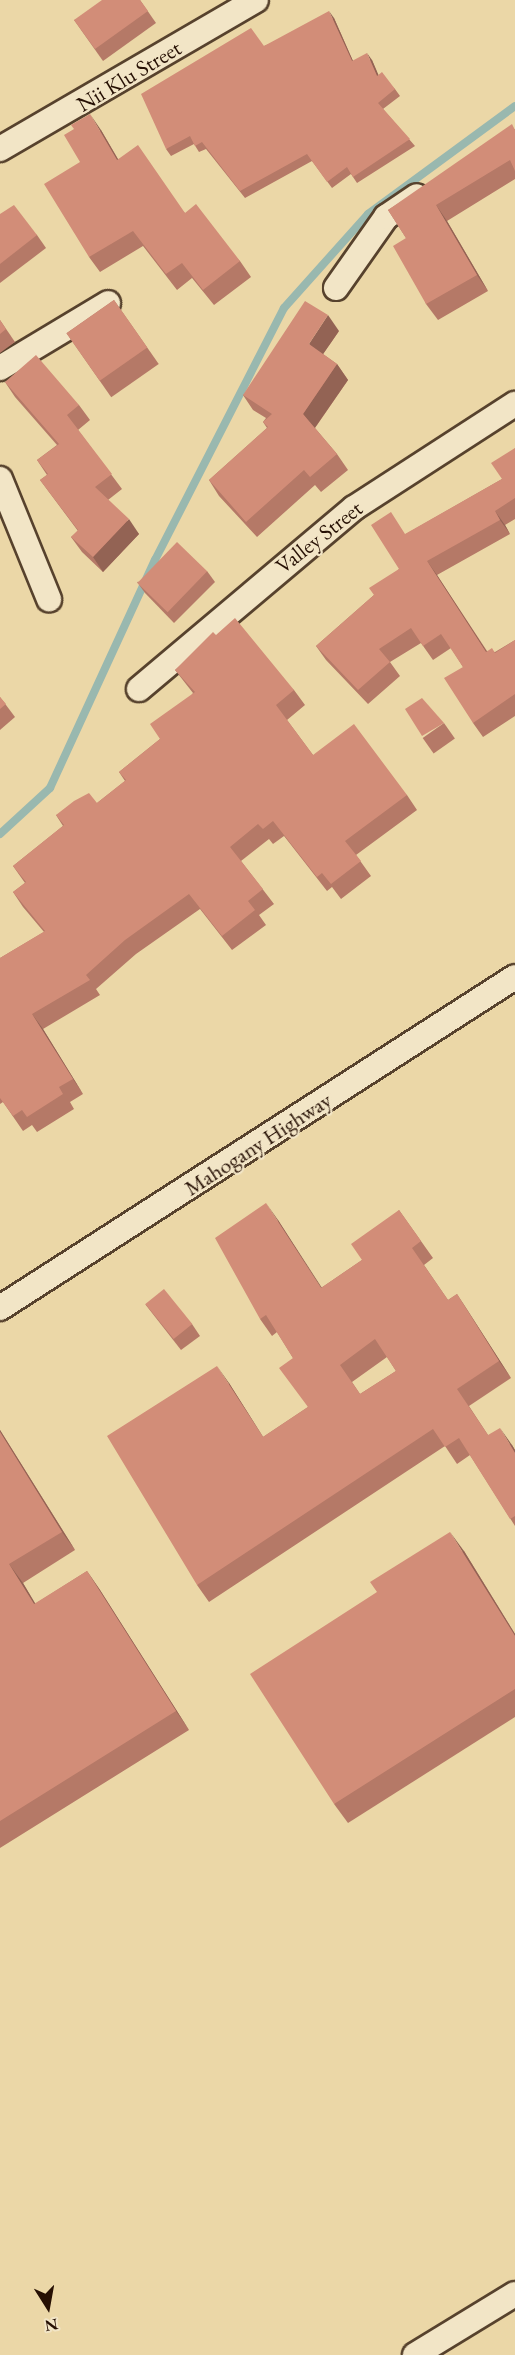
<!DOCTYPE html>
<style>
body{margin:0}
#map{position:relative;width:515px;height:2355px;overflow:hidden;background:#ebd7a7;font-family:"EB Garamond",serif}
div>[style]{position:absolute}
.stream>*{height:8px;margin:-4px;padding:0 4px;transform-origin:4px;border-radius:4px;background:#99b8af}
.roads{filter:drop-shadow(2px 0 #57422d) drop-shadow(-2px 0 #57422d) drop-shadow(0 2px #57422d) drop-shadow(0 -2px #57422d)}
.street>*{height:24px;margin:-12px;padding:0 12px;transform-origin:12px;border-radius:12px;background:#f2e5c6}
.wall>*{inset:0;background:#b57967;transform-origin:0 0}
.shaded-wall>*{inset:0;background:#936354}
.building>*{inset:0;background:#d28d78;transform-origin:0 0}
span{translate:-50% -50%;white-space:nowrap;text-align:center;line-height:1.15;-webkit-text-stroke:4.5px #f2e5c6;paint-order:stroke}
.street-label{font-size:22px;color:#261004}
.north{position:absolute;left:18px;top:2277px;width:60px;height:60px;-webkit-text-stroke:4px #f2e5c6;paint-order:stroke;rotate:169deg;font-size:16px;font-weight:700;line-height:24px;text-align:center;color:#261004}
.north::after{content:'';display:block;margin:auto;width:21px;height:27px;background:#261004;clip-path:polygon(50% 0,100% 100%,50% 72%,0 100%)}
</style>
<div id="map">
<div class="stream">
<i style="left:0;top:834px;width:68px;rotate:-42.6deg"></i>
<i style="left:50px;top:788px;width:251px;rotate:-65.3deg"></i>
<i style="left:155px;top:560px;width:283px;rotate:-62.9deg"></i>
<i style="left:284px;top:308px;width:126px;rotate:-48.2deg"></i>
<i style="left:368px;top:214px;width:182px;rotate:-36.3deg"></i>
</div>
<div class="roads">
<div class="street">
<i style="left:0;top:149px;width:296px;rotate:-30.2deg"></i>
<i style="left:336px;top:288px;width:87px;rotate:-54.8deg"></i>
<i style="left:386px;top:217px;width:37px;rotate:-34deg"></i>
<i style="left:0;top:368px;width:126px;rotate:-31deg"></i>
<i style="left:0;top:479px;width:130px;rotate:67.8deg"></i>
<i style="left:139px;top:689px;width:281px;rotate:-40.1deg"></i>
<i style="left:354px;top:508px;width:192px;rotate:-32.9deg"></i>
<i style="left:0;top:1308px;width:612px;rotate:-32.73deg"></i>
<i style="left:415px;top:2355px;width:117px;rotate:-31.4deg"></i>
</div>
</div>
<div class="wall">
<i style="clip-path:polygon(140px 0,156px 23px,103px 61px,74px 20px)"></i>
<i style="clip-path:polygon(334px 18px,353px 61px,372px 60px,378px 75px,395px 89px,400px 96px,383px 109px,415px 146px,357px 183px,351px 174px,332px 188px,312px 161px,245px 198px,206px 149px,199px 152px,194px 144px,171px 156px,166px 149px,264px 46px)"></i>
<i style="clip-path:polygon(515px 129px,515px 179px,447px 221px,488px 291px,438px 320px,426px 304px,406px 238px,388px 210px)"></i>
<i style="clip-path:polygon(101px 130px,118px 159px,185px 213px,240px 261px,251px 277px,214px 305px,192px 278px,177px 290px,143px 246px,100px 272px,89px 257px,80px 162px)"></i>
<i style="clip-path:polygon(0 214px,37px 235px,46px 248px,0 283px)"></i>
<i style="left:114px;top:300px;width:78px;height:58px;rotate:55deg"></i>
<i style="clip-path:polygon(0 320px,15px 342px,0 353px)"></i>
<i style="clip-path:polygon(339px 331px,323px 354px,337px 364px,348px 380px,315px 428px,337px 454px,348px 470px,321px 492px,315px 485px,257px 537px,219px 496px,209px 480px,267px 428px,263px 422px,266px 418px,253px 410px,243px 395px)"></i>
<i style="clip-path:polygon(5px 382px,79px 405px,90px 420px,78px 430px,122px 489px,108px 500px,139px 534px,103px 572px,82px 552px,71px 537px,78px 531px,40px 480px,47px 475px,37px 460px,57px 445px,15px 397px)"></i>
<i style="clip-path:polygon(515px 448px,515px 519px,505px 525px,510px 534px,437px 575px,487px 651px,495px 652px,515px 640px,515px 716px,483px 737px,473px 723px,463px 667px,451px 648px,433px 660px,421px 643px,390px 662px,400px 676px,368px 704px,326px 660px,316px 646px,374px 595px,399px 569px,406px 534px,502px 479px)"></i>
<i style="clip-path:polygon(207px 571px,215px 582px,174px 623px,145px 593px,137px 582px)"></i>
<i style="clip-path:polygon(216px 635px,294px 690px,305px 705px,287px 720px,313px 755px,407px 795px,417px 810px,356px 855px,371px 876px,341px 899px,332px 887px,327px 891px,284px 836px,273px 844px,269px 839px,241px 861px,274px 904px,259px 915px,266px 925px,232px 950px,200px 909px,136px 954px,96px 989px,100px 995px,43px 1029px,83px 1094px,70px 1102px,74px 1109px,37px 1132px,32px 1125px,23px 1131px,3px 1102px,0 1104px,0 958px,44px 932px,23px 907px,13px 892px,25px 883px,13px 866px,63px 826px,56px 815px,97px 803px,125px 781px,119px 772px,160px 739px,193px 693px,175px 670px)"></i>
<i style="clip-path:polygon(0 697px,15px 717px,0 730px)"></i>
<i style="left:444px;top:723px;width:19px;height:26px;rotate:55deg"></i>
<i style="clip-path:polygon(evenodd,399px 1210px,433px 1258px,424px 1265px,448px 1300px,457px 1294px,511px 1378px,469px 1406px,488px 1435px,512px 1445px,515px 1450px,515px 1526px,470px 1455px,457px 1464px,445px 1446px,209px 1602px,197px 1585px,229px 1383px,263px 1437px,308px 1407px,293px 1358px,277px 1332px,272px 1336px,260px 1319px,278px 1220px,321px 1288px,362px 1260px,399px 1210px,387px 1357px,396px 1371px,360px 1394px,352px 1382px,387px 1357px)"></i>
<i style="clip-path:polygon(145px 1304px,192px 1324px,200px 1336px,181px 1350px)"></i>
<i style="clip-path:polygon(0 1430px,75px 1550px,23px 1583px,35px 1604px,87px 1571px,100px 1590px,189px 1730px,0 1848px)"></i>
<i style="clip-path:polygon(464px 1551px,515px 1634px,515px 1717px,348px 1823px,334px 1804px,377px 1592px)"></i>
</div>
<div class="shaded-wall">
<i style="clip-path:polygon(329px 11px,334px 18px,356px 68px,352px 61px)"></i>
<i style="clip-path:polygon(367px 53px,372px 60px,382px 83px,377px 76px)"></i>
<i style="clip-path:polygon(90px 114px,101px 130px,127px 175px,117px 160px)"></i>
<i style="clip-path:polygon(436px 205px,447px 221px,488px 291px,477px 275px)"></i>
<i style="clip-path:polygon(328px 315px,339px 331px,319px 360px,309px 344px)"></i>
<i style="clip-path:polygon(337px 364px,348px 380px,314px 429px,303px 414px)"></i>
<i style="clip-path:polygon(495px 511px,505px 525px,510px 534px,500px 520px)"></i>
<i style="clip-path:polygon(129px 519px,139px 534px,103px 572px,93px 557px)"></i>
<i style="clip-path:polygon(427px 561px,437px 575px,496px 666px,486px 652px)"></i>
<i style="clip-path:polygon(32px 1014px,43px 1029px,83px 1094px,73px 1079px)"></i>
<i style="clip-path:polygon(266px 1203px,278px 1220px,333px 1305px,321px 1288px)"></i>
<i style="clip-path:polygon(457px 1294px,468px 1311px,511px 1378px,499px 1361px)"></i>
<i style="clip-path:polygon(217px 1366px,229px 1383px,274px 1454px,263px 1437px)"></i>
<i style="clip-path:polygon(500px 1428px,512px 1445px,515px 1450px,515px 1453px)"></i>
<i style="clip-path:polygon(0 1430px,75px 1550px,62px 1532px,0 1432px)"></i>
<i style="clip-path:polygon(450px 1532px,464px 1551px,515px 1634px,515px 1636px)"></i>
<i style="clip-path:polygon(9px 1564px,23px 1583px,47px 1623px,34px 1604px)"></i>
<i style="clip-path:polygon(87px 1571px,100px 1590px,189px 1730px,176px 1711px)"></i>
</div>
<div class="building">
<i style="clip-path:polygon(102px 0,140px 0,148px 11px,95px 49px,74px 20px)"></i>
<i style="clip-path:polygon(329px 11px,352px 61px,367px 53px,377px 76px,382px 72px,395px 89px,378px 103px,410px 139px,353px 177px,347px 167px,327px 182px,307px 154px,240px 191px,202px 142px,195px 146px,190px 136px,166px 149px,141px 94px,251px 28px,264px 46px)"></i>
<i style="clip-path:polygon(90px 114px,117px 160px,138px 145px,185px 213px,196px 204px,240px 261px,203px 290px,182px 263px,166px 274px,133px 231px,89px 257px,44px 184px,80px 162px,64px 135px,74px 129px,71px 125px)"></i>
<i style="clip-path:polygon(512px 124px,515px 130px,515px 171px,510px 160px,436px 205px,477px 275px,426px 304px,393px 246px,406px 238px,388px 210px)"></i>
<i style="clip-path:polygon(14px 205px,37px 235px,0 264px,0 214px)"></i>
<i style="left:114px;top:300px;width:58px;height:58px;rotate:55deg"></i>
<i style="clip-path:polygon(305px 301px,328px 315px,309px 344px,337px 364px,303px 414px,337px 454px,310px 477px,304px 470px,246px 522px,209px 480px,268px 427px,263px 422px,272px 414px,243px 395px)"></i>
<i style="clip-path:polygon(0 320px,6px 329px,0 334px)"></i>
<i style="clip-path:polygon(36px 355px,79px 405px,67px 415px,112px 474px,95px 487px,129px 519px,93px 557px,71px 537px,78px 530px,40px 480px,48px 474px,37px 460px,59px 444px,5px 382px)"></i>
<i style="clip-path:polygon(515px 448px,515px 498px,495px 511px,500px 520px,427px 561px,486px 652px,492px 648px,495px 653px,515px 640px,515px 694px,473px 723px,444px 678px,463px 667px,441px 634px,423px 646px,411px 628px,379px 649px,390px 662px,358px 690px,316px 646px,374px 595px,369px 588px,399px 569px,371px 525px,391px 512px,405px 534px,502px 479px,491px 463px)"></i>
<i style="left:177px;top:542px;width:42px;height:57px;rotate:44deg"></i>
<i style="clip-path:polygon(235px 618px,294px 690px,276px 705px,313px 755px,354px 724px,407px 795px,345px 841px,361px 861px,331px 884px,322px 873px,317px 877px,273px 821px,263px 829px,258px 824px,230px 847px,263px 889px,248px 901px,255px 910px,222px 936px,189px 894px,125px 940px,86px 975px,90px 980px,32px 1014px,73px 1079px,59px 1087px,63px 1094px,27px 1117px,22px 1110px,13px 1116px,0 1098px,0 958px,45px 931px,13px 892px,26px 882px,13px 866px,64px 825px,56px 815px,74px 801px,89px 793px,97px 803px,126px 780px,119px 772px,160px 739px,150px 724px,195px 692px,175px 670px,213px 632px,216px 635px)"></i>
<i style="clip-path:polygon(0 697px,6px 704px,0 709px)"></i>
<i style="clip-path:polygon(422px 698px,444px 723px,422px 736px,405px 709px)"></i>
<i style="clip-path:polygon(evenodd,266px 1203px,321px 1288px,362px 1260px,351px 1244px,399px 1210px,421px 1241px,412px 1248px,448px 1300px,457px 1294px,499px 1361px,457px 1389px,488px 1435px,500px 1428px,515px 1453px,515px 1516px,510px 1519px,459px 1438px,445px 1447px,433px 1429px,197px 1585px,107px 1436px,217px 1366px,263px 1437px,308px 1407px,279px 1368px,293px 1358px,266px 1315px,260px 1319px,215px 1238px,266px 1203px,375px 1339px,396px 1371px,360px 1394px,340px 1365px,375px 1339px)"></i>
<i style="left:164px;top:1289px;width:45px;height:24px;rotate:51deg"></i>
<i style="clip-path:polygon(0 1432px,62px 1532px,9px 1564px,34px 1604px,87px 1571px,176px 1711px,0 1821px)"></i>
<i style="clip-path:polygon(450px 1532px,515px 1636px,515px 1689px,334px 1804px,250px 1674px,377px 1592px,370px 1582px)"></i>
</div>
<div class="street-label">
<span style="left:129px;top:76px;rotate:-31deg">Nii Klu Street</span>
<span style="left:319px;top:537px;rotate:-38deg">Valley Street</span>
<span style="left:258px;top:1144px;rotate:-33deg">Mahogany Highway</span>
</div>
<div class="north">N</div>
</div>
